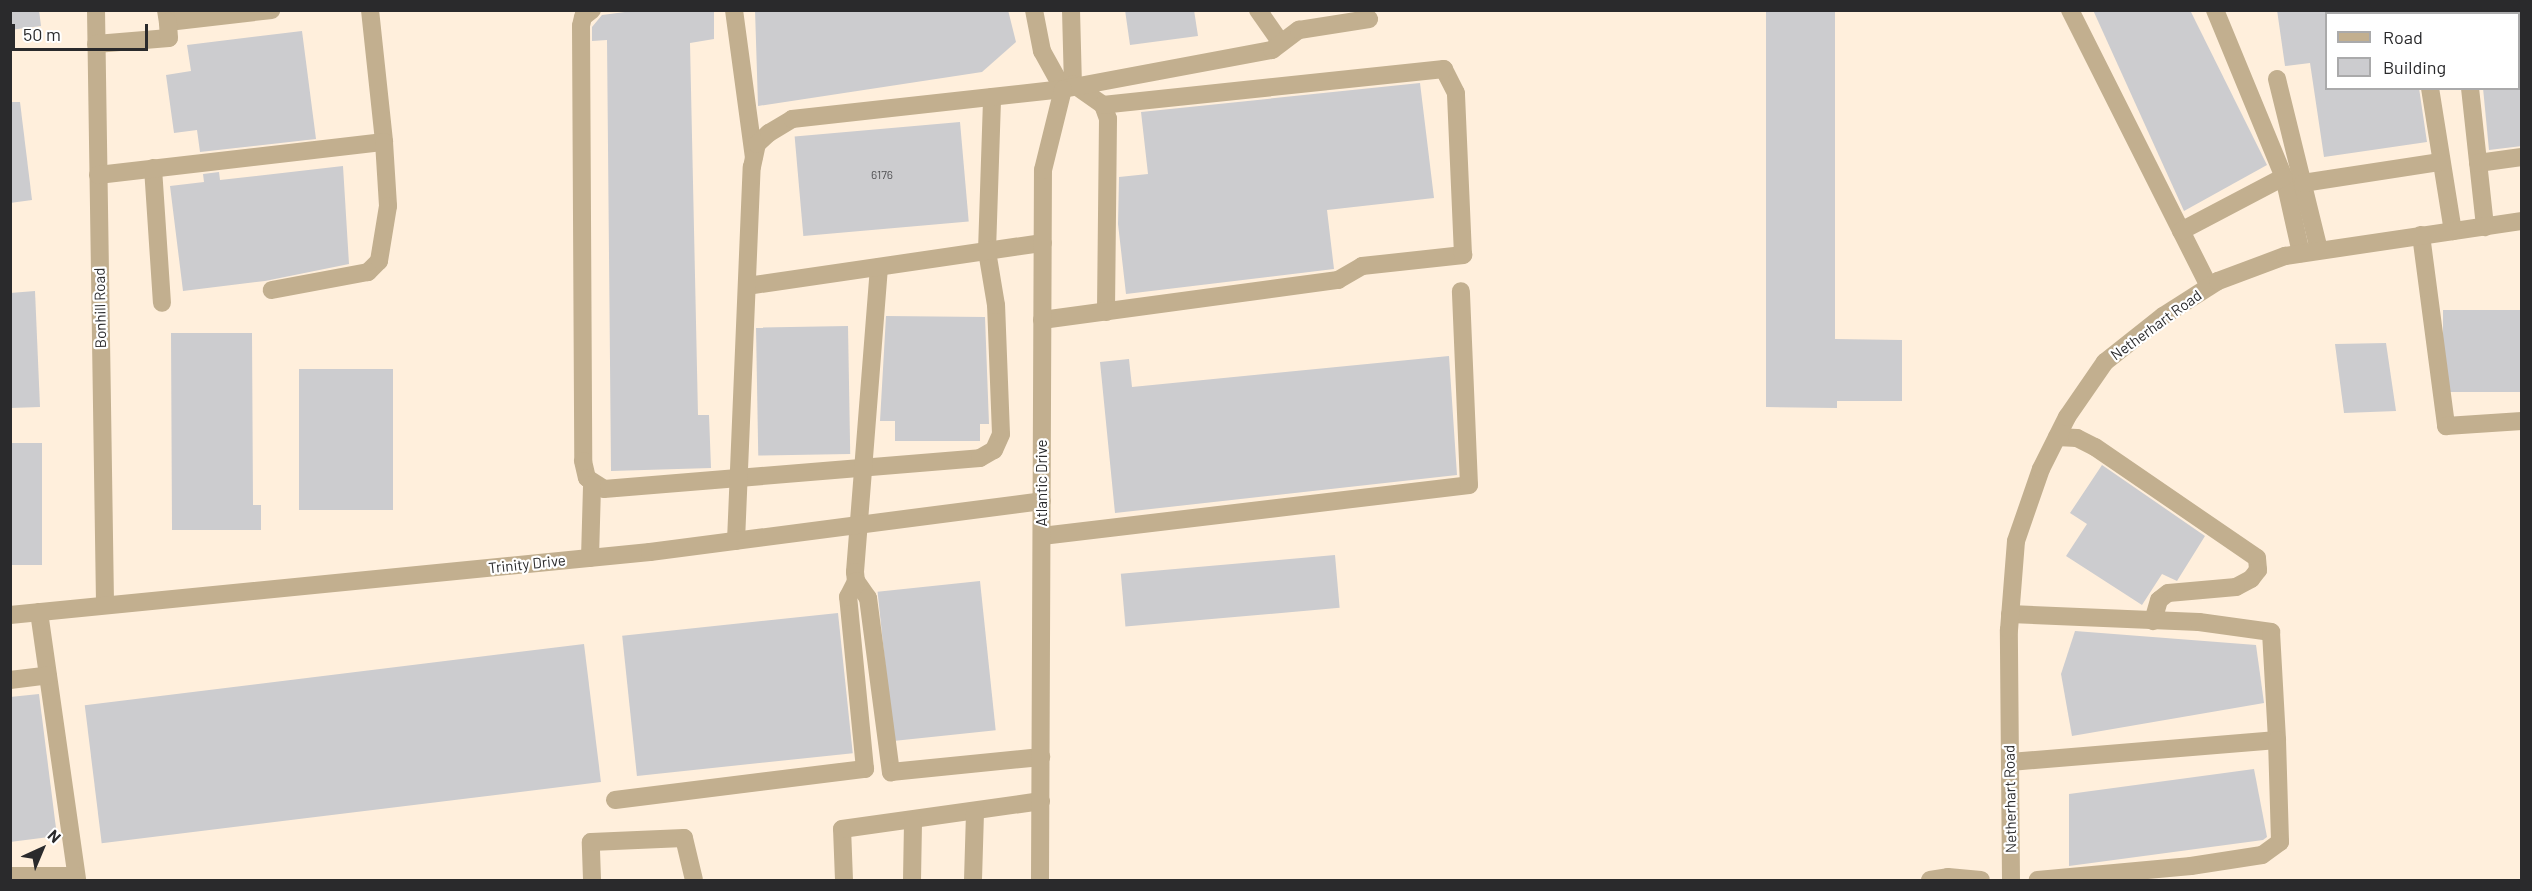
<!DOCTYPE html>
<style>
body{margin:0}
#map{position:relative;width:2532px;height:891px;overflow:hidden;background:#fafcfe;font-family:Barlow,sans-serif}
div>[style]{position:absolute}
.industrial>*{inset:0;background:#ffefdc}
.building>*{inset:0;background:#cccccf;transform-origin:0 0}
.minor>*{height:18px;margin:-9px;padding:0 9px;transform-origin:9px;border-radius:9px;background:#c2af8f}
span{translate:-50% -50%;white-space:nowrap;text-align:center;line-height:1.15;-webkit-text-stroke:4.5px #fff;paint-order:stroke}
.number-label{font-size:12px;color:#525255}
.number-label span{-webkit-text-stroke-width:0}
.street-label{font-size:15px;color:#2a2a2c}
.frame{position:absolute;inset:0;border:12px solid #2a2a2c;pointer-events:none}
.legend{position:absolute;left:2325px;top:12px;width:195px;height:78px;box-sizing:border-box;background:#fff;border:2px solid #aaaaab;margin:0;padding:8px 10px;list-style:none;font-size:18px;color:#2a2a2c}
.legend li{display:flex;align-items:center;gap:12px;height:30px}
.legend b{width:30px;border:2px solid #aaaaab}
.north{position:absolute;left:12px;top:819px;width:60px;height:60px;-webkit-text-stroke:4px #fff;paint-order:stroke;rotate:44deg;font-size:16px;font-weight:700;line-height:24px;text-align:center;color:#2a2a2c}
.north::after{content:'';display:block;margin:auto;width:21px;height:27px;background:#2a2a2c;clip-path:polygon(50% 0,100% 100%,50% 72%,0 100%)}
.scale{position:absolute;left:12px;top:24px;width:136px;height:27px;box-sizing:border-box;border:3px solid #2a2a2c;border-top:0;padding-left:8px;font-size:18px;line-height:21px;white-space:nowrap;color:#2a2a2c;-webkit-text-stroke:4px #fff;paint-order:stroke}
</style>
<div id="map">
<div class="industrial">
<i style="clip-path:polygon(evenodd,11px 11px,2521px 11px,2521px 880px,11px 880px,11px 11px,2326px 14px,2518px 14px,2518px 88px,2326px 88px,2326px 14px)"></i>
</div>
<div class="building">
<i style="clip-path:polygon(10px 10px,39px 10px,41px 26px,10px 30px)"></i>
<i style="clip-path:polygon(640px 10px,714px 10px,714px 39px,690px 43px,698px 415px,709px 415px,711px 468px,611px 471px,607px 40px,592px 41px,592px 27px,602px 15px)"></i>
<i style="clip-path:polygon(755px 10px,1008px 10px,1016px 42px,982px 72px,758px 106px)"></i>
<i style="clip-path:polygon(1125px 10px,1194px 10px,1198px 36px,1130px 45px)"></i>
<i style="clip-path:polygon(1766px 10px,1835px 10px,1835px 339px,1902px 340px,1902px 401px,1837px 401px,1837px 408px,1766px 407px)"></i>
<i style="clip-path:polygon(2093px 10px,2190px 10px,2267px 165px,2184px 211px)"></i>
<i style="clip-path:polygon(2277px 10px,2326px 10px,2326px 88px,2419px 88px,2427px 142px,2324px 157px,2310px 63px,2285px 66px)"></i>
<i style="clip-path:polygon(302px 31px,316px 139px,200px 152px,197px 130px,174px 133px,166px 75px,191px 71px,187px 45px)"></i>
<i style="clip-path:polygon(1420px 83px,1434px 198px,1327px 210px,1334px 269px,1126px 294px,1118px 224px,1119px 177px,1148px 174px,1141px 112px)"></i>
<i style="clip-path:polygon(2483px 88px,2522px 88px,2522px 146px,2489px 150px)"></i>
<i style="clip-path:polygon(10px 102px,20px 102px,32px 200px,10px 203px)"></i>
<i style="left:960px;top:122px;width:100px;height:166px;rotate:85deg"></i>
<i style="clip-path:polygon(343px 166px,349px 264px,265px 281px,183px 291px,170px 186px,204px 182px,203px 174px,219px 172px,220px 180px)"></i>
<i style="clip-path:polygon(35px 291px,40px 407px,10px 408px,10px 293px)"></i>
<i style="left:2522px;top:310px;width:82px;height:79px;rotate:90deg"></i>
<i style="clip-path:polygon(886px 316px,985px 317px,989px 424px,980px 424px,980px 441px,895px 441px,895px 421px,880px 421px)"></i>
<i style="left:848px;top:326px;width:128px;height:92px;rotate:89deg"></i>
<i style="clip-path:polygon(171px 333px,252px 333px,253px 505px,261px 505px,261px 530px,172px 530px)"></i>
<i style="clip-path:polygon(2386px 343px,2396px 411px,2344px 413px,2335px 344px)"></i>
<i style="clip-path:polygon(1449px 356px,1457px 475px,1115px 513px,1100px 362px,1129px 359px,1132px 387px)"></i>
<i style="left:299px;top:369px;width:94px;height:141px"></i>
<i style="left:10px;top:443px;width:32px;height:122px"></i>
<i style="clip-path:polygon(2102px 465px,2205px 536px,2177px 581px,2162px 574px,2142px 605px,2066px 556px,2087px 524px,2070px 513px)"></i>
<i style="left:1335px;top:555px;width:53px;height:215px;rotate:85deg"></i>
<i style="left:980px;top:581px;width:150px;height:103px;rotate:84deg"></i>
<i style="left:838px;top:613px;width:141px;height:217px;rotate:84deg"></i>
<i style="clip-path:polygon(2075px 631px,2256px 645px,2264px 703px,2072px 736px,2061px 674px)"></i>
<i style="left:584px;top:644px;width:139px;height:503px;rotate:83deg"></i>
<i style="clip-path:polygon(39px 694px,57px 836px,10px 842px,10px 697px)"></i>
<i style="clip-path:polygon(2254px 769px,2267px 837px,2263px 840px,2069px 866px,2069px 794px)"></i>
</div>
<div class="minor">
<i style="left:96px;top:10px;width:595px;rotate:89.13deg"></i>
<i style="left:166px;top:10px;width:12px;rotate:81deg"></i>
<i style="left:168px;top:22px;width:104px;rotate:-6.6deg"></i>
<i style="left:370px;top:10px;width:133px;rotate:83.9deg"></i>
<i style="left:592px;top:10px;width:11px;rotate:142deg"></i>
<i style="left:583px;top:17px;width:9px;rotate:103deg"></i>
<i style="left:581px;top:26px;width:435px;rotate:89.7deg"></i>
<i style="left:583px;top:461px;width:17px;rotate:77deg"></i>
<i style="left:587px;top:478px;width:20px;rotate:33deg"></i>
<i style="left:604px;top:489px;width:377px;rotate:-4.7deg"></i>
<i style="left:980px;top:458px;width:16px;rotate:-30deg"></i>
<i style="left:994px;top:450px;width:17px;rotate:-66deg"></i>
<i style="left:1001px;top:434px;width:129px;rotate:-92.2deg"></i>
<i style="left:996px;top:305px;width:55px;rotate:-99.5deg"></i>
<i style="left:987px;top:251px;width:154px;rotate:-88.1deg"></i>
<i style="left:734px;top:10px;width:148px;rotate:82.3deg"></i>
<i style="left:1034px;top:10px;width:42px;rotate:79deg"></i>
<i style="left:1042px;top:51px;width:43px;rotate:61.1deg"></i>
<i style="left:1071px;top:10px;width:74px;rotate:88.5deg"></i>
<i style="left:1073px;top:84px;width:37px;rotate:35deg"></i>
<i style="left:1103px;top:105px;width:15px;rotate:70deg"></i>
<i style="left:1108px;top:119px;width:193px;rotate:90.6deg"></i>
<i style="left:1258px;top:10px;width:40px;rotate:55.1deg"></i>
<i style="left:2070px;top:10px;width:309px;rotate:63.3deg"></i>
<i style="left:2215px;top:10px;width:181px;rotate:67.6deg"></i>
<i style="left:2284px;top:177px;width:78px;rotate:77.4deg"></i>
<i style="left:2420px;top:10px;width:4px;rotate:76deg"></i>
<i style="left:2461px;top:10px;width:4px;rotate:90deg"></i>
<i style="left:96px;top:44px;width:73px;rotate:-4.7deg"></i>
<i style="left:169px;top:38px;width:16px;rotate:-94deg"></i>
<i style="left:2277px;top:79px;width:176px;rotate:76.2deg"></i>
<i style="left:2430px;top:88px;width:145px;rotate:80.9deg"></i>
<i style="left:2470px;top:88px;width:140px;rotate:83.8deg"></i>
<i style="left:2478px;top:163px;width:44px;rotate:-7.8deg"></i>
<i style="left:153px;top:168px;width:135px;rotate:86.2deg"></i>
<i style="left:98px;top:175px;width:288px;rotate:-6.6deg"></i>
<i style="left:384px;top:142px;width:64px;rotate:86.4deg"></i>
<i style="left:388px;top:206px;width:56px;rotate:99.3deg"></i>
<i style="left:379px;top:261px;width:16px;rotate:135deg"></i>
<i style="left:368px;top:272px;width:98px;rotate:169.4deg"></i>
<i style="left:2303px;top:183px;width:139px;rotate:-8.7deg"></i>
<i style="left:2181px;top:231px;width:116px;rotate:-27.7deg"></i>
<i style="left:2421px;top:235px;width:193px;rotate:82.5deg"></i>
<i style="left:2446px;top:426px;width:76px;rotate:-3.8deg"></i>
<i style="left:879px;top:267px;width:306px;rotate:94.5deg"></i>
<i style="left:855px;top:572px;width:9px;rotate:84deg"></i>
<i style="left:856px;top:581px;width:21px;rotate:55deg"></i>
<i style="left:868px;top:598px;width:176px;rotate:82.5deg"></i>
<i style="left:891px;top:772px;width:151px;rotate:-5.7deg"></i>
<i style="left:747px;top:286px;width:299px;rotate:-8.3deg"></i>
<i style="left:1042px;top:320px;width:299px;rotate:-7.7deg"></i>
<i style="left:1338px;top:280px;width:28px;rotate:-30deg"></i>
<i style="left:1362px;top:266px;width:102px;rotate:-6.2deg"></i>
<i style="left:1463px;top:255px;width:162px;rotate:-92.5deg"></i>
<i style="left:1456px;top:93px;width:27px;rotate:-117deg"></i>
<i style="left:1444px;top:69px;width:343px;rotate:174deg"></i>
<i style="left:2057px;top:437px;width:20px;rotate:3deg"></i>
<i style="left:2077px;top:438px;width:20px;rotate:27deg"></i>
<i style="left:2095px;top:447px;width:196px;rotate:34.4deg"></i>
<i style="left:2257px;top:558px;width:12px;rotate:85deg"></i>
<i style="left:2258px;top:570px;width:11px;rotate:128deg"></i>
<i style="left:2251px;top:579px;width:17px;rotate:152deg"></i>
<i style="left:2236px;top:587px;width:68px;rotate:175deg"></i>
<i style="left:2168px;top:593px;width:11px;rotate:142deg"></i>
<i style="left:2159px;top:600px;width:22px;rotate:106deg"></i>
<i style="left:1042px;top:536px;width:430px;rotate:-6.8deg"></i>
<i style="left:1469px;top:485px;width:194px;rotate:-92.4deg"></i>
<i style="left:736px;top:541px;width:374px;rotate:-87.6deg"></i>
<i style="left:752px;top:167px;width:24px;rotate:-78deg"></i>
<i style="left:757px;top:144px;width:16px;rotate:-43deg"></i>
<i style="left:769px;top:133px;width:27px;rotate:-31deg"></i>
<i style="left:792px;top:119px;width:273px;rotate:-6.3deg"></i>
<i style="left:1063px;top:89px;width:213px;rotate:-10.6deg"></i>
<i style="left:1272px;top:50px;width:34px;rotate:-37deg"></i>
<i style="left:1299px;top:30px;width:71px;rotate:-8.9deg"></i>
<i style="left:590px;top:558px;width:73px;rotate:-88.4deg"></i>
<i style="left:39px;top:612px;width:271px;rotate:81.9deg"></i>
<i style="left:2010px;top:614px;width:189px;rotate:2.4deg"></i>
<i style="left:2199px;top:622px;width:73px;rotate:7.9deg"></i>
<i style="left:2271px;top:632px;width:108px;rotate:86.8deg"></i>
<i style="left:10px;top:615px;width:643px;rotate:-5.62deg"></i>
<i style="left:650px;top:552px;width:395px;rotate:-7.4deg"></i>
<i style="left:10px;top:680px;width:38px;rotate:-7deg"></i>
<i style="left:2010px;top:762px;width:268px;rotate:-4.7deg"></i>
<i style="left:2277px;top:740px;width:102px;rotate:88.3deg"></i>
<i style="left:2280px;top:842px;width:22px;rotate:144deg"></i>
<i style="left:2262px;top:855px;width:72px;rotate:171.2deg"></i>
<i style="left:2191px;top:866px;width:154px;rotate:174.8deg"></i>
<i style="left:615px;top:800px;width:252px;rotate:-7.1deg"></i>
<i style="left:865px;top:769px;width:173px;rotate:-95.6deg"></i>
<i style="left:848px;top:597px;width:18px;rotate:-63deg"></i>
<i style="left:10px;top:876px;width:66px"></i>
<i style="left:592px;top:879px;width:37px;rotate:-92deg"></i>
<i style="left:591px;top:842px;width:93px;rotate:-2.5deg"></i>
<i style="left:684px;top:838px;width:43px;rotate:76.6deg"></i>
<i style="left:844px;top:880px;width:51px;rotate:-92.2deg"></i>
<i style="left:842px;top:829px;width:201px;rotate:-8deg"></i>
<i style="left:912px;top:880px;width:59px;rotate:-89deg"></i>
<i style="left:973px;top:880px;width:69px;rotate:-88.3deg"></i>
<i style="left:1040px;top:880px;width:710px;rotate:-89.76deg"></i>
<i style="left:1043px;top:170px;width:83px;rotate:-76.1deg"></i>
<i style="left:1930px;top:880px;width:18px;rotate:-9deg"></i>
<i style="left:1948px;top:877px;width:33px;rotate:5deg"></i>
<i style="left:2011px;top:880px;width:250px;rotate:-90.5deg"></i>
<i style="left:2009px;top:630px;width:89px;rotate:-85.5deg"></i>
<i style="left:2016px;top:541px;width:76px;rotate:-70.9deg"></i>
<i style="left:2041px;top:469px;width:58px;rotate:-63.4deg"></i>
<i style="left:2067px;top:417px;width:67px;rotate:-55.4deg"></i>
<i style="left:2105px;top:362px;width:74px;rotate:-38.4deg"></i>
<i style="left:2163px;top:316px;width:65px;rotate:-32.5deg"></i>
<i style="left:2218px;top:281px;width:72px;rotate:-20.5deg"></i>
<i style="left:2285px;top:256px;width:240px;rotate:-8.4deg"></i>
</div>
<div class="number-label">
<span style="left:882px;top:175px">6176</span>
</div>
<div class="street-label">
<span style="left:100px;top:308px;rotate:-91deg">Bonhill Road</span>
<span style="left:2156px;top:325px;rotate:-36deg">Netherhart Road</span>
<span style="left:1042px;top:483px;rotate:-90deg">Atlantic Drive</span>
<span style="left:527px;top:564px;rotate:-6deg">Trinity Drive</span>
<span style="left:2010px;top:799px;rotate:-91deg">Netherhart Road</span>
</div>
<div class="frame"></div>
<ul class="legend">
<li><b style="height:8px;background:#c2af8f"></b>Road</li>
<li><b style="height:16px;background:#cccccf"></b>Building</li>
</ul>
<div class="north">N</div>
<div class="scale">50 m</div>
</div>
